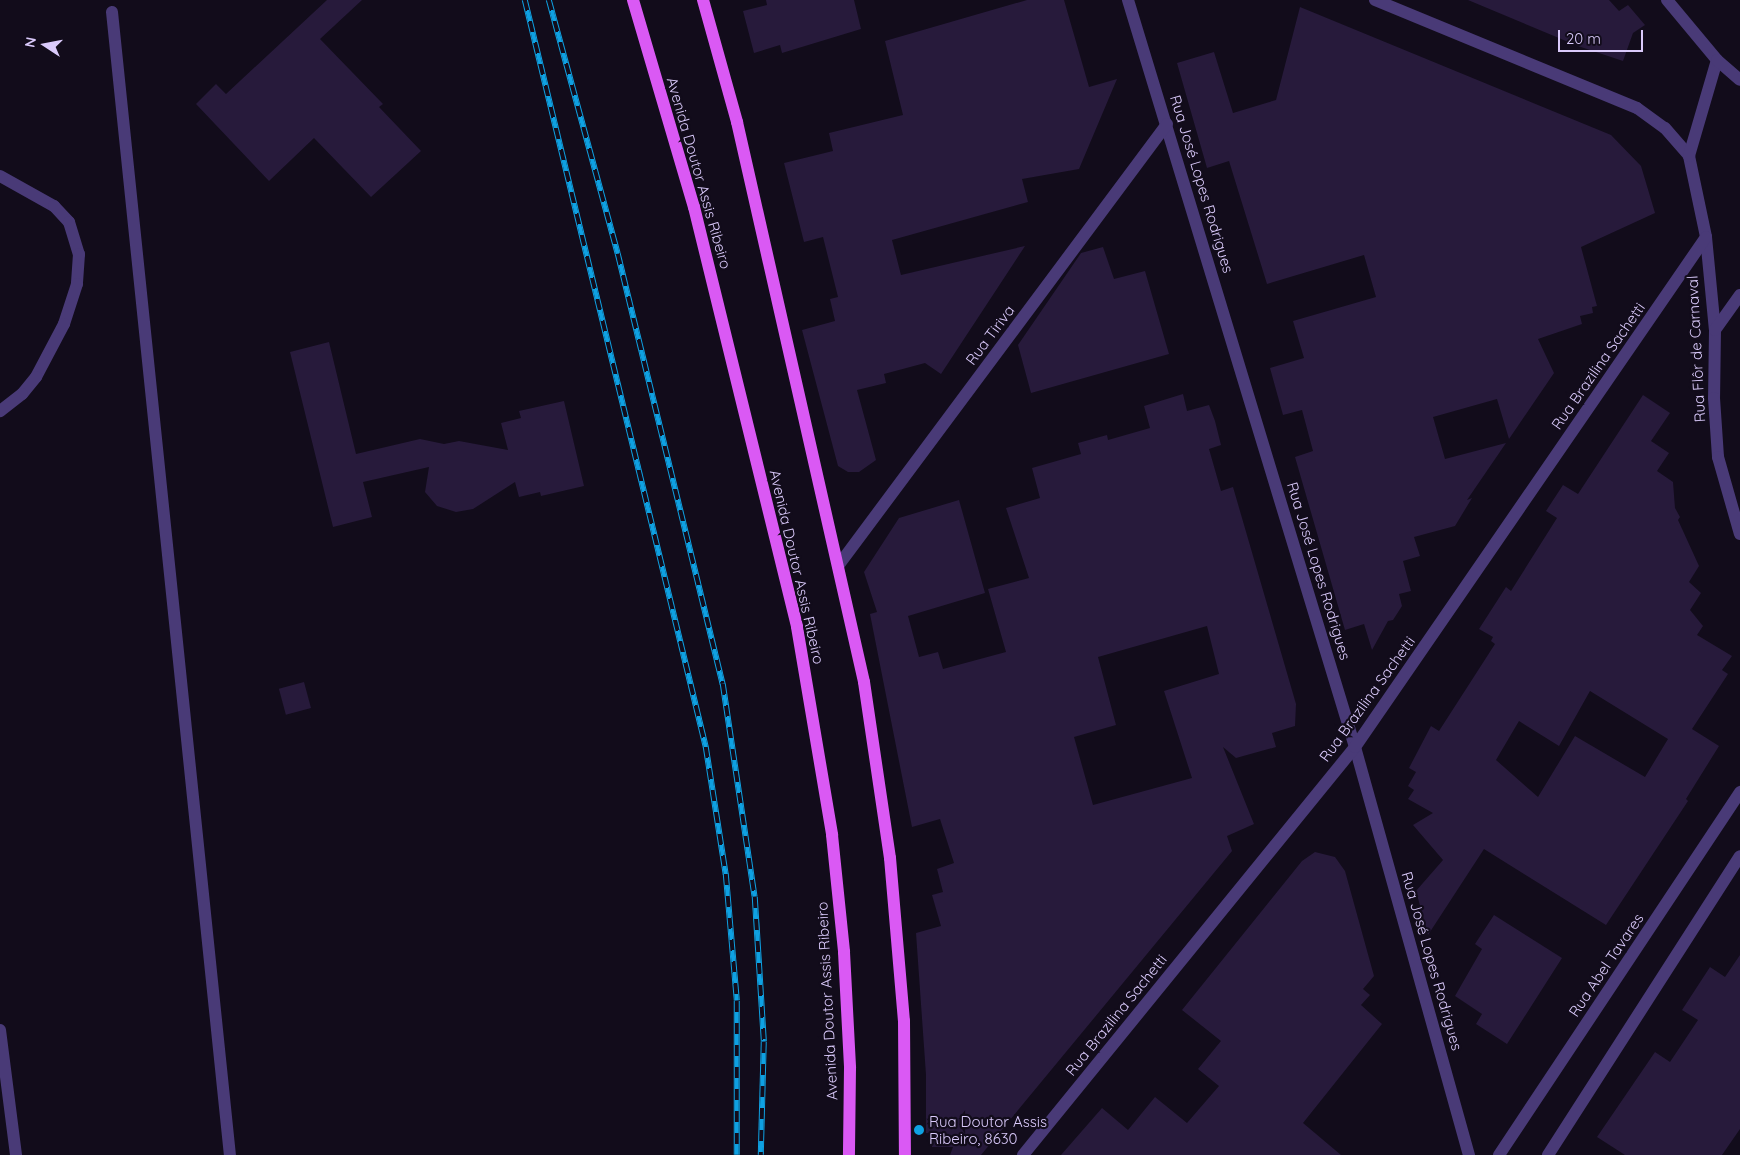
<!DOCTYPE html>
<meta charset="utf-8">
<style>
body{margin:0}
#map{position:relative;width:1740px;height:1155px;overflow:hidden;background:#120c1b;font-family:Quicksand,sans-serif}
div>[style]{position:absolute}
.building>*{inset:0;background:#271a3b;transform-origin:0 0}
.service>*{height:12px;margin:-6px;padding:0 6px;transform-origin:6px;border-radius:6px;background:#493a77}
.minor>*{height:12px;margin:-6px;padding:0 6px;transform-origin:6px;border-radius:6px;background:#493a77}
.tertiary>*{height:12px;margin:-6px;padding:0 6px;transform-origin:6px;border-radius:6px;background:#493a77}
.primary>*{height:12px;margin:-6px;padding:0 6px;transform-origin:6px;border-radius:6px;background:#da59f4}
.rail>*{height:5.5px;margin-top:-2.75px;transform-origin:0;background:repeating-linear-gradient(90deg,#120c1b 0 11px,#0fa1e2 0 22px);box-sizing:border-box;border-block:1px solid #0fa1e2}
.dots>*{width:14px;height:14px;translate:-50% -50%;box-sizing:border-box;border:2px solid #120c1b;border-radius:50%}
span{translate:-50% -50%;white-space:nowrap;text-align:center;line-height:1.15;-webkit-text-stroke:4.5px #120c1b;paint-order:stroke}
.street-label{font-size:15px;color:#dacafb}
.poi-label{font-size:15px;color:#dacafb}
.left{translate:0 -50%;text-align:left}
.north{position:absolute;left:20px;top:20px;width:50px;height:50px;-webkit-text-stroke:4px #120c1b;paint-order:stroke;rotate:281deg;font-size:14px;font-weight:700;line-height:20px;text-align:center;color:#dacafb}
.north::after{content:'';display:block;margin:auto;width:18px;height:22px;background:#dacafb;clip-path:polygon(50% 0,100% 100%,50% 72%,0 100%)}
.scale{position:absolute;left:1558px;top:30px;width:85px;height:22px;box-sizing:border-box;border:2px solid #dacafb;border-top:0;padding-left:6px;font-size:15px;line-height:18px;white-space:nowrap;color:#dacafb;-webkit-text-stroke:4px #120c1b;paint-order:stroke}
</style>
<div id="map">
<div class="building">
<i style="clip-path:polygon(327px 0,362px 0,320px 39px,383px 104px,379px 107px,421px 151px,371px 197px,314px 138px,269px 181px,196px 104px,216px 84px,226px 94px)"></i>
<i style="clip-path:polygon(766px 0,854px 0,861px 29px,782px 53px,780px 45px,754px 53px,743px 11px,767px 5px)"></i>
<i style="clip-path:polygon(1027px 0,1064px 0,1089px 87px,1117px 79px,1079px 169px,1022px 179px,1028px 202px,892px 240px,901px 275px,1025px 246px,941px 374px,925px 363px,884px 374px,886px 383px,857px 390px,876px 460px,859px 472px,848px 472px,838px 466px,802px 330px,835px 321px,830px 299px,838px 297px,823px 237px,804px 242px,784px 163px,833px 151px,829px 133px,903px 115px,885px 41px)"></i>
<i style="clip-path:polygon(1468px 0,1609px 0,1619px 11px,1628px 5px,1645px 25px,1633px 33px,1623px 61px,1578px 46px)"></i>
<i style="clip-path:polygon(1300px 7px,1611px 135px,1641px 166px,1655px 213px,1581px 247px,1597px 306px,1592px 307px,1593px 313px,1580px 316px,1582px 324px,1538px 339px,1554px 373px,1509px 439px,1497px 399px,1433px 417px,1445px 459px,1506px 443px,1467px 500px,1472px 498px,1455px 526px,1414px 537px,1420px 556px,1403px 561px,1411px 591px,1399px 594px,1402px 606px,1393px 620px,1388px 621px,1372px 650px,1364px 624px,1345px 630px,1295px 457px,1313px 451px,1302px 410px,1283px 415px,1270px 368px,1304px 358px,1293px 321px,1376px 297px,1364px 255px,1267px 284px,1229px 161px,1207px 168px,1177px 63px,1214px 52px,1233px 113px,1276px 100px)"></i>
<i style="clip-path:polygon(1103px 247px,1114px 279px,1145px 271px,1169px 354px,1031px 393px,1018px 345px,1081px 253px)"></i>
<i style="clip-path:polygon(329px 342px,356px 454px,420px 439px,444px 444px,459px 441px,508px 450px,501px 423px,521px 418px,519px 411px,564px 401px,584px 486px,541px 496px,540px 492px,519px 497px,515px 482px,473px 509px,456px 512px,437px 506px,425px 492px,429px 467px,363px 482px,372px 517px,333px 527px,290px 352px)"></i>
<i style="clip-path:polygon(evenodd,1183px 394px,1187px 411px,1209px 405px,1215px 421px,1221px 445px,1209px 449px,1221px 491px,1233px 487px,1296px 704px,1295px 726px,1272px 733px,1276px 747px,1236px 758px,1223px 747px,1254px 824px,1227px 836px,1232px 851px,981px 1155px,950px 1155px,953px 1147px,932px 1147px,932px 1133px,926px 1133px,926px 1075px,916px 933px,941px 926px,932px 895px,943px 892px,937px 869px,954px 863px,940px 819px,912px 827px,870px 614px,877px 612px,864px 572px,899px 518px,959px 500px,985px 593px,908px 616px,919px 657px,938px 652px,943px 669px,1006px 652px,988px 589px,1029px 578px,1006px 508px,1040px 498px,1032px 468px,1081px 454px,1078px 443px,1107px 435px,1108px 440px,1150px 428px,1144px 406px,1183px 394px,1207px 626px,1219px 674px,1164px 691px,1192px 778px,1093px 805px,1074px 737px,1116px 725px,1098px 657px,1207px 626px)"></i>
<i style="clip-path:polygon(evenodd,1643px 395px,1670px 413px,1651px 441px,1669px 453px,1657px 471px,1673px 482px,1675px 508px,1680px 517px,1678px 520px,1699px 566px,1689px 582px,1701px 593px,1690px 610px,1703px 626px,1697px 635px,1732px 656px,1722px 670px,1728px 674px,1692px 729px,1719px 746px,1686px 799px,1688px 801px,1606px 925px,1484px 849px,1428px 935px,1416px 891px,1443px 860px,1413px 825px,1433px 813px,1408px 799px,1414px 790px,1408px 786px,1416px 772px,1409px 768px,1431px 726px,1439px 731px,1495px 644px,1491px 641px,1493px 637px,1479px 629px,1506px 587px,1511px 591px,1557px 518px,1546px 511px,1563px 485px,1578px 494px,1643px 395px,1590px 691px,1668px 739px,1645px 777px,1575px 736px,1538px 797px,1496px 760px,1519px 721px,1559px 746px,1590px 691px)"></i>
<i style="left:304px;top:682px;width:27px;height:26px;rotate:75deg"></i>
<i style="clip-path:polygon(1315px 852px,1335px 857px,1345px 871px,1374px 976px,1363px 989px,1370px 995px,1361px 1005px,1382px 1024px,1303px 1123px,1341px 1155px,1061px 1155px,1102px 1108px,1128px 1130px,1155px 1097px,1187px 1123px,1219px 1086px,1198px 1069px,1221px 1041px,1182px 1010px,1302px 861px)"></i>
<i style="clip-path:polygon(1494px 915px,1562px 958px,1507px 1044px,1476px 1024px,1482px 1014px,1455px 996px,1482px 949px,1475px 944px)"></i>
<i style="clip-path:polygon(1740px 955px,1740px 1129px,1722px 1155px,1625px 1155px,1597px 1137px,1655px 1052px,1670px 1062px,1698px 1020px,1682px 1010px,1710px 967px,1725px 977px)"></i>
</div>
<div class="service">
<i style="left:112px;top:12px;width:1149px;rotate:84.11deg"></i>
</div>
<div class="minor">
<i style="left:1128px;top:0;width:781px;rotate:73.1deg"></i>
<i style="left:1355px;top:747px;width:424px;rotate:74.4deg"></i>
<i style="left:1375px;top:0;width:283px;rotate:22.4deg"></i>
<i style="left:1637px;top:108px;width:34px;rotate:36deg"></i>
<i style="left:1665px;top:128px;width:37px;rotate:49deg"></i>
<i style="left:1689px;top:156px;width:83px;rotate:78.1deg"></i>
<i style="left:1706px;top:237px;width:93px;rotate:84.5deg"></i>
<i style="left:1715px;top:330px;width:68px;rotate:90.8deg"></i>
<i style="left:1714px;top:398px;width:59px;rotate:86.1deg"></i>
<i style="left:1718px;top:457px;width:80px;rotate:74.1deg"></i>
<i style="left:1667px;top:0;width:78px;rotate:50.2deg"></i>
<i style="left:1717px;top:60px;width:100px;rotate:106.3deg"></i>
<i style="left:1717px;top:60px;width:30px;rotate:41deg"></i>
<i style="left:0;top:176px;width:62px;rotate:29.1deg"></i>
<i style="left:54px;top:206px;width:22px;rotate:47deg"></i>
<i style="left:69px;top:222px;width:34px;rotate:73deg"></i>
<i style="left:79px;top:254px;width:30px;rotate:94deg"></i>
<i style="left:77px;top:284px;width:42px;rotate:108deg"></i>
<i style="left:64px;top:324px;width:60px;rotate:117.8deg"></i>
<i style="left:36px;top:377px;width:22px;rotate:129deg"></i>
<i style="left:22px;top:394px;width:28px;rotate:142deg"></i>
<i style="left:1715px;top:330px;width:43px;rotate:-54.5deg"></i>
<i style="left:838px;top:566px;width:551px;rotate:-53.34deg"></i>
<i style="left:0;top:1030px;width:126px;rotate:82.7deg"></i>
<i style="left:1023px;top:1155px;width:526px;rotate:-50.86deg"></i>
<i style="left:1355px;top:747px;width:619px;rotate:-55.46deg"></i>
</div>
<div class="tertiary">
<i style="left:1499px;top:1155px;width:436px;rotate:-56.4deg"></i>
<i style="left:1548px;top:1155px;width:355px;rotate:-57.3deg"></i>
</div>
<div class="primary">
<i style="left:633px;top:0;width:216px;rotate:73.6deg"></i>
<i style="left:694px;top:207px;width:432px;rotate:76.2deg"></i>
<i style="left:797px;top:627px;width:211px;rotate:80.4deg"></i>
<i style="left:832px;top:835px;width:118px;rotate:84.1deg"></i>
<i style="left:844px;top:952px;width:116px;rotate:87deg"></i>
<i style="left:850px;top:1068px;width:87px;rotate:90.7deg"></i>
<i style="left:703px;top:0;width:127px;rotate:74.4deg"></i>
<i style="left:737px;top:122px;width:574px;rotate:77.22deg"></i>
<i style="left:864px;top:682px;width:178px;rotate:81.6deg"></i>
<i style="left:890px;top:858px;width:164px;rotate:85.1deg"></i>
<i style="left:904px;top:1021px;width:134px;rotate:89.6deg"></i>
</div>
<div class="rail">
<i style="left:525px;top:0;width:769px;rotate:76.38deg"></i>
<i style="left:706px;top:747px;width:129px;rotate:81.1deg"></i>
<i style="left:726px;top:874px;width:127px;rotate:85deg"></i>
<i style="left:737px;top:1001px;width:154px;rotate:90deg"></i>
<i style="left:549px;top:0;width:263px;rotate:74.8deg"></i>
<i style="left:618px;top:254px;width:443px;rotate:76.3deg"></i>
<i style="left:723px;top:684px;width:215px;rotate:81.5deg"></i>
<i style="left:755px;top:897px;width:145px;rotate:86.4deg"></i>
<i style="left:764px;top:1042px;width:113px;rotate:91.5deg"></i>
</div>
<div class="dots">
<i style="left:919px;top:1130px;background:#0fa1e2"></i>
</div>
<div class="street-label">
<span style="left:699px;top:173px;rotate:74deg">Avenida Doutor Assis Ribeiro</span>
<span style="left:1202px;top:184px;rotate:73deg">Rua José Lopes Rodrigues</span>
<span style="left:990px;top:335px;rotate:-53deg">Rua Tiriva</span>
<span style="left:1696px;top:349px;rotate:-93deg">Rua Flôr de Carnaval</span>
<span style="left:1598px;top:366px;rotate:-55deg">Rua Brazilina Sachetti</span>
<span style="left:797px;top:567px;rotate:77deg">Avenida Doutor Assis Ribeiro</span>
<span style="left:1319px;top:571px;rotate:73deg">Rua José Lopes Rodrigues</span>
<span style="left:1367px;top:699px;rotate:-54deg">Rua Brazilina Sachetti</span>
<span style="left:1432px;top:961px;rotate:74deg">Rua José Lopes Rodrigues</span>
<span style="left:1606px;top:965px;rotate:-56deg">Rua Abel Tavares</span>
<span style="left:827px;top:1001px;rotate:-93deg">Avenida Doutor Assis Ribeiro</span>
<span style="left:1116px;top:1015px;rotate:-51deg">Rua Brazilina Sachetti</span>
</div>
<div class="poi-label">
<span class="left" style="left:929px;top:1130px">Rua Doutor Assis<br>Ribeiro, 8630</span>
</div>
<div class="north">N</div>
<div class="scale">20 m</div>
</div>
